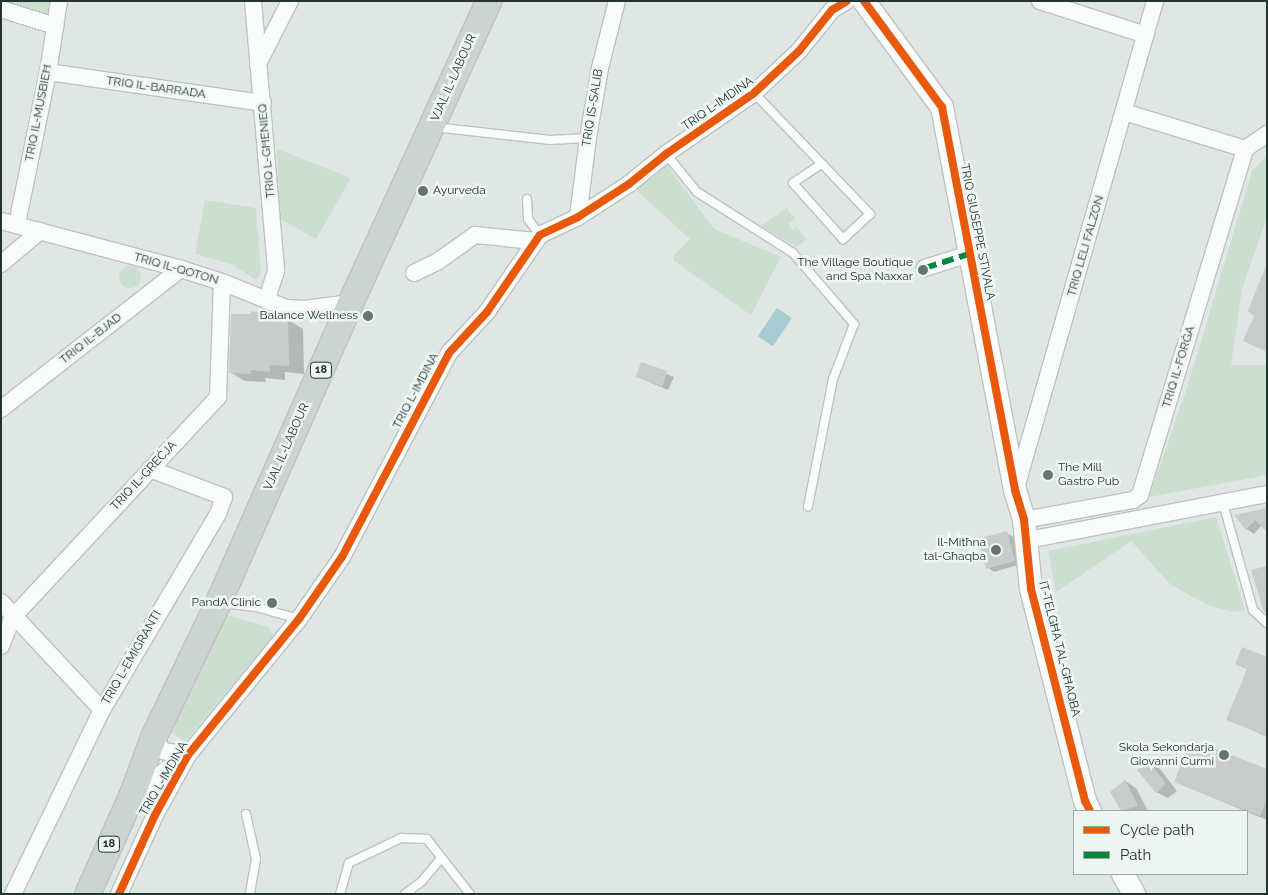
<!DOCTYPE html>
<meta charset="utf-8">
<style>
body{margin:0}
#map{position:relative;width:1268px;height:895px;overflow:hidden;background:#e0e6e3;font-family:Raleway,sans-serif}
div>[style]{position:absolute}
.green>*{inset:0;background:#cbded0}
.round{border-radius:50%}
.water>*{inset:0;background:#a4ccd1;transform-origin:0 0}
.shadow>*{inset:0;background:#0003}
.building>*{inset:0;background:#c8cdcb;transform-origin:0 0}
.roads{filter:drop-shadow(1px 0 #bdc3c0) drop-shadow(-1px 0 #bdc3c0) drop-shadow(0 1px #bdc3c0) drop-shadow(0 -1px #bdc3c0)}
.lane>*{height:8px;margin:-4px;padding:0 4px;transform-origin:4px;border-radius:4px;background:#fafbfb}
.street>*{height:16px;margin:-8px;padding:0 8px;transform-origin:8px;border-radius:8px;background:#fafbfb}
.secondary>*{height:22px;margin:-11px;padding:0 11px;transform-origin:11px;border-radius:11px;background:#fafbfb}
.primary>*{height:25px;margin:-12.5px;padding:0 12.5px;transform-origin:12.5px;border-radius:12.5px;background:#ccd3d1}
.quiet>*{height:6px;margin-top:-3px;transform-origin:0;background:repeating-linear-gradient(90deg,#00873e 0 12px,transparent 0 18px)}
.cycleway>*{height:8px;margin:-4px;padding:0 4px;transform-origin:4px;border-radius:4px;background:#e8590c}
.dots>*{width:14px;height:14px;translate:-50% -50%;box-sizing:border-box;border:2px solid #eef5f2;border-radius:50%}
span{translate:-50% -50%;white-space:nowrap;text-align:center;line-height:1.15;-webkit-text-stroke:5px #eef5f2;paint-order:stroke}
.shield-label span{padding:1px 4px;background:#eef5f2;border:1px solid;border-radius:4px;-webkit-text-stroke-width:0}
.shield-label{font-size:11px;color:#213630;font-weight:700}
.street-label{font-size:12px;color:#213630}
.poi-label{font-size:12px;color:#213630}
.left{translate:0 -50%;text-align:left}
.right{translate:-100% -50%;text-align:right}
.frame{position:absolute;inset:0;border:2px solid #213630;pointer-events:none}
.legend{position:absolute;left:1073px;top:810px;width:175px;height:65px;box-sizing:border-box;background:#eef5f2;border:1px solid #9ca9a4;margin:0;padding:6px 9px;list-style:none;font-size:15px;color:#213630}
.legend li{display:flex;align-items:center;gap:10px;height:25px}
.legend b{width:25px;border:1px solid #9ca9a4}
</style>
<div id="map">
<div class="green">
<i style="clip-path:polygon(2px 1px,55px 1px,53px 17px)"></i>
<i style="clip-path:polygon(277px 149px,351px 178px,316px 239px,280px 219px)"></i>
<i style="clip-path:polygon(1267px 156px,1267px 217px,1242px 289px,1231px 365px,1267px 365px,1267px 475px,1149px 497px,1187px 388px,1252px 171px)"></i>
<i style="clip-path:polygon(665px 163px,714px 229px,781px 257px,751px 315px,673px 260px,674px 255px,690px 239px,635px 189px)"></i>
<i style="clip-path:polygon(205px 200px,256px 208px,261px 273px,256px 280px,231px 264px,195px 254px)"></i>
<i style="clip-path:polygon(787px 208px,795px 219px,788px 224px,793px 230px,797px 227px,806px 239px,797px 247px,761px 226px)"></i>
<i class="round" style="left:119px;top:266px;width:22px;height:22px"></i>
<i style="clip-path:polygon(1216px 517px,1245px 610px,1234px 612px,1209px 606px,1170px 584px,1131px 541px,1056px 592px,1048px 551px)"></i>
<i style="clip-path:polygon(223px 614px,269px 627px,273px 637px,185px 742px,169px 731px)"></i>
</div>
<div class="water">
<i style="left:777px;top:308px;width:18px;height:34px;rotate:34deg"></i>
</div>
<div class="shadow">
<i style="clip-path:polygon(288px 320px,303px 329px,304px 374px,285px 372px,285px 380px,265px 378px,266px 382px,245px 381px,230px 372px)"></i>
<i style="clip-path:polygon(641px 364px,674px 377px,668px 390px,642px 379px)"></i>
<i style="clip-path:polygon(1267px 509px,1262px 525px,1254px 534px,1247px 529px,1236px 516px)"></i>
<i style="clip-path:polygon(1006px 533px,1014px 537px,1021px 564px,994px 572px,987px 567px)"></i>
<i style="clip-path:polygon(1267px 658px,1267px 737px,1228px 719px,1248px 670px,1237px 664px)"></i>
<i style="clip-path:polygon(1149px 762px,1160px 769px,1177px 791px,1168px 798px,1156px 792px)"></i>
<i style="clip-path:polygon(1267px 770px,1267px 820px,1175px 782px)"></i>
<i style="clip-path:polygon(1125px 781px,1136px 788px,1148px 811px,1122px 811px,1111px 792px)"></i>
</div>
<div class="building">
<i style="clip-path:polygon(1266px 265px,1267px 265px,1267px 352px,1243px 341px,1254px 316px,1248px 311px)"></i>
<i style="clip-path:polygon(251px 311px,288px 319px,289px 366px,270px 365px,270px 372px,251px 370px,251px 374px,229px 373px,231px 314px,251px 314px)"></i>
<i style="left:641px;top:362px;width:28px;height:16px;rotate:19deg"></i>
<i style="clip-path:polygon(1267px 508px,1267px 532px,1255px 520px,1246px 530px,1234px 515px)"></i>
<i style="left:1007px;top:531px;width:31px;height:30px;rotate:75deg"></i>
<i style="clip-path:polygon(1267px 566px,1267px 612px,1264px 612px,1251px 570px)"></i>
<i style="clip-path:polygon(1242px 647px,1267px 657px,1267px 736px,1226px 720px,1247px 669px,1235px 664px)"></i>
<i style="clip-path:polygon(1191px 739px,1267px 769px,1267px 800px,1260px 816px,1174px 782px)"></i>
<i style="clip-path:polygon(1149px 761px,1166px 784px,1156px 793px,1137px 770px)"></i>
<i style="clip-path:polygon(1125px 780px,1138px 806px,1121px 811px,1110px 792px)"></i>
</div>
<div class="roads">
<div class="lane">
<i style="left:754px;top:93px;width:168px;rotate:46.2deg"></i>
<i style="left:870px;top:214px;width:37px;rotate:137deg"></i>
<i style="left:843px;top:239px;width:75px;rotate:-131.8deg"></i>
<i style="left:793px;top:183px;width:34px;rotate:-34deg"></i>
<i style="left:434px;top:127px;width:117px;rotate:6.4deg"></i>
<i style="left:550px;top:140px;width:38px;rotate:-3deg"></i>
<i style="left:666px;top:154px;width:49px;rotate:50.8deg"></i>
<i style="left:697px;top:192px;width:114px;rotate:32.4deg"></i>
<i style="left:793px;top:253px;width:94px;rotate:49.3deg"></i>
<i style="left:854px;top:324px;width:59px;rotate:110.9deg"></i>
<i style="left:833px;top:379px;width:130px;rotate:101.1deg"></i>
<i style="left:527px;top:199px;width:20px;rotate:87deg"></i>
<i style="left:528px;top:219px;width:20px;rotate:53deg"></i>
<i style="left:1223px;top:503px;width:111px;rotate:74.3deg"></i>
<i style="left:1253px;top:610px;width:19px;rotate:43deg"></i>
<i style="left:223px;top:603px;width:33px;rotate:7deg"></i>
<i style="left:256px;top:607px;width:45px;rotate:15.6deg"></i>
<i style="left:246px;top:814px;width:46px;rotate:77.5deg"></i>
<i style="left:256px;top:859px;width:36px;rotate:100deg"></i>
<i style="left:340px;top:894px;width:32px;rotate:-74deg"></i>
<i style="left:349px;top:863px;width:58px;rotate:-25.7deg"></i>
<i style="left:401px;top:838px;width:26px;rotate:2deg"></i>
<i style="left:427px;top:839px;width:70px;rotate:52deg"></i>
<i style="left:405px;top:894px;width:21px;rotate:-37deg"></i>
<i style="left:422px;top:881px;width:30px;rotate:-50deg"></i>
</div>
<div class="street">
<i style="left:253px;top:1px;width:271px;rotate:85.1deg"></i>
<i style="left:276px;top:271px;width:29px;rotate:108deg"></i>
<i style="left:1040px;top:1px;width:111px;rotate:17.8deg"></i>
<i style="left:1px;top:9px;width:57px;rotate:17.5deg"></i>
<i style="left:258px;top:64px;width:71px;rotate:-63.1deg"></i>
<i style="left:48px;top:72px;width:217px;rotate:8.2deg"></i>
<i style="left:1124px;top:112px;width:127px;rotate:17deg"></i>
<i style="left:578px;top:217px;width:80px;rotate:-82.8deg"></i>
<i style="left:588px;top:138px;width:71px;rotate:-80.3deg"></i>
<i style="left:600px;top:68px;width:69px;rotate:-75.8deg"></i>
<i style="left:1px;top:221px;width:186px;rotate:14.9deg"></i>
<i style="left:181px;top:269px;width:43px;rotate:17.6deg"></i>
<i style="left:222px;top:282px;width:69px;rotate:22.1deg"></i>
<i style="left:286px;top:308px;width:18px;rotate:3deg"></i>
<i style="left:304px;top:309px;width:46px;rotate:-7.4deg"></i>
<i style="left:17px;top:224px;width:155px;rotate:-78.5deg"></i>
<i style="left:48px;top:72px;width:72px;rotate:-81.2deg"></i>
<i style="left:1px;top:264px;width:51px;rotate:-40.2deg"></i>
<i style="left:925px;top:268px;width:46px;rotate:-17.7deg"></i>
<i style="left:414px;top:273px;width:25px;rotate:-26deg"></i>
<i style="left:437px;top:262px;width:47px;rotate:-35.4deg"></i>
<i style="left:475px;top:235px;width:60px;rotate:5.7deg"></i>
<i style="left:1px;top:409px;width:228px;rotate:-37.9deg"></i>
<i style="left:1016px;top:488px;width:506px;rotate:-74.07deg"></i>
<i style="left:1024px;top:520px;width:111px;rotate:-10.4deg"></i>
<i style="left:1133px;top:500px;width:9px;rotate:-36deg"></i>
<i style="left:1140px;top:495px;width:362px;rotate:-73.1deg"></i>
<i style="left:1245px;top:149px;width:27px;rotate:-34deg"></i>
<i style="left:1028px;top:540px;width:243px;rotate:-10.9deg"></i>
<i style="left:1px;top:602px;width:148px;rotate:46.9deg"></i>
<i style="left:1px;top:646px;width:31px;rotate:-68deg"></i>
<i style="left:13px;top:617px;width:301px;rotate:-47deg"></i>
<i style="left:218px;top:397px;width:115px;rotate:-88deg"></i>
<i style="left:153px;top:737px;width:17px;rotate:54deg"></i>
<i style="left:163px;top:751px;width:25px;rotate:9deg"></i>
<i style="left:133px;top:794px;width:63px;rotate:-36deg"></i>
<i style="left:13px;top:894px;width:204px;rotate:-64.2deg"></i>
<i style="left:102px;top:710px;width:228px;rotate:-59.4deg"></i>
<i style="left:218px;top:514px;width:18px;rotate:-71deg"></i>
<i style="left:224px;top:497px;width:79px;rotate:-159.3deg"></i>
<i style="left:119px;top:894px;width:87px;rotate:-65.5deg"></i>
<i style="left:155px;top:815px;width:68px;rotate:-61.2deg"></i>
<i style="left:188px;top:755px;width:176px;rotate:-50.8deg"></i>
<i style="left:299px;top:619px;width:75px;rotate:-55.3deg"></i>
<i style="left:342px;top:557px;width:230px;rotate:-62.3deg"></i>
<i style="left:449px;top:353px;width:56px;rotate:-47.2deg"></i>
<i style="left:487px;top:312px;width:93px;rotate:-55.5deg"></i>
<i style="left:540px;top:235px;width:42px;rotate:-25.3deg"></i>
<i style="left:578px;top:217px;width:61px;rotate:-32.9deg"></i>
<i style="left:629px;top:184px;width:48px;rotate:-39deg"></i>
<i style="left:666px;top:154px;width:107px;rotate:-34.7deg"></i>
<i style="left:754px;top:93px;width:62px;rotate:-43deg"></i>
<i style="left:799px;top:51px;width:53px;rotate:-51.2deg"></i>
<i style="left:832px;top:10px;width:17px;rotate:-31deg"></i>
</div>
<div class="secondary">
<i style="left:864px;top:1px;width:132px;rotate:53.7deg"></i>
<i style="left:942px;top:107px;width:390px;rotate:79.2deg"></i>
<i style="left:1015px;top:490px;width:31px;rotate:73deg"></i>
<i style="left:1024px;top:520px;width:69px;rotate:84.2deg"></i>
<i style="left:1031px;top:589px;width:219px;rotate:75.7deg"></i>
<i style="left:1085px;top:801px;width:11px;rotate:63deg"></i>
<i style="left:1123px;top:874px;width:23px;rotate:61deg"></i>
</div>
<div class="primary">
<i style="left:87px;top:894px;width:110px;rotate:-65.8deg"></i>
<i style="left:132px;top:794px;width:61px;rotate:-69.8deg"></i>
<i style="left:153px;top:737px;width:150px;rotate:-64.3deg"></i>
<i style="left:218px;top:602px;width:327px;rotate:-66.2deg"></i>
<i style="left:350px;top:303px;width:332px;rotate:-65.4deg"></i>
</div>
</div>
<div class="quiet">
<i style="left:925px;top:268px;width:46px;rotate:-17.7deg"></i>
</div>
<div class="cycleway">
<i style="left:864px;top:1px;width:132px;rotate:53.7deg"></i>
<i style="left:942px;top:107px;width:390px;rotate:79.2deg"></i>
<i style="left:1015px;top:490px;width:31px;rotate:73deg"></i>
<i style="left:1024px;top:520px;width:69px;rotate:84.2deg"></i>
<i style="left:1031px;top:589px;width:219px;rotate:75.7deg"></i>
<i style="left:1085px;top:801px;width:11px;rotate:63deg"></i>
<i style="left:119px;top:894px;width:87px;rotate:-65.5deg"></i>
<i style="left:155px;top:815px;width:68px;rotate:-61.2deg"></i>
<i style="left:188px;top:755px;width:176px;rotate:-50.8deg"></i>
<i style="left:299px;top:619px;width:75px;rotate:-55.3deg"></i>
<i style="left:342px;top:557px;width:230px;rotate:-62.3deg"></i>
<i style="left:449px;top:353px;width:56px;rotate:-47.2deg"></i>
<i style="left:487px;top:312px;width:93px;rotate:-55.5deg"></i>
<i style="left:540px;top:235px;width:42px;rotate:-25.3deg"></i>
<i style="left:578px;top:217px;width:61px;rotate:-32.9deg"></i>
<i style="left:629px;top:184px;width:48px;rotate:-39deg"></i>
<i style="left:666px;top:154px;width:107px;rotate:-34.7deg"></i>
<i style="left:754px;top:93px;width:62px;rotate:-43deg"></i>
<i style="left:799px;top:51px;width:53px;rotate:-51.2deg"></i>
<i style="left:832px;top:10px;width:17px;rotate:-31deg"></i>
</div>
<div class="dots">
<i style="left:423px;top:191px;background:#64746f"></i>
<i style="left:923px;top:270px;background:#64746f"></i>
<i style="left:368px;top:316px;background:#64746f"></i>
<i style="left:1048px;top:475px;background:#64746f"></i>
<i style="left:996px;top:550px;background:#64746f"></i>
<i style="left:272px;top:603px;background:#64746f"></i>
<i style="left:1224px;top:755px;background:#64746f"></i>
</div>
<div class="shield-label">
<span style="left:321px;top:370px">18</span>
<span style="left:109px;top:844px">18</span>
</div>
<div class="street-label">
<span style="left:454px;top:78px;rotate:-66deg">VJAL IL-LABOUR</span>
<span style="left:156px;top:88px;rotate:8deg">TRIQ IL-BARRADA</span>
<span style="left:718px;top:104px;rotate:-35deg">TRIQ L-IMDINA</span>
<span style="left:593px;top:108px;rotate:-81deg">TRIQ IS-SALIB</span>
<span style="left:39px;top:113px;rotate:-79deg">TRIQ IL-MUSBIEĦ</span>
<span style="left:267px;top:151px;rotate:-95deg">TRIQ L-GĦENIEQ</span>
<span style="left:977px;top:232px;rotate:79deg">TRIQ GIUSEPPE STIVALA</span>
<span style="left:1086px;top:246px;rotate:-74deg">TRIQ LELI FALZON</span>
<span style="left:176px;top:269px;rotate:16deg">TRIQ IL-QOTON</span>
<span style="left:91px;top:339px;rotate:-38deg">TRIQ IL-BJAD</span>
<span style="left:1179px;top:367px;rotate:-73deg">TRIQ IL-FORĠA</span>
<span style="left:416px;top:391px;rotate:-62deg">TRIQ L-IMDINA</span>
<span style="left:287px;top:447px;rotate:-66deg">VJAL IL-LABOUR</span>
<span style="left:144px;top:476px;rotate:-47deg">TRIQ IL-GREĊJA</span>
<span style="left:1059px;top:649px;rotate:76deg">IT-TELGĦA TAL-GĦAQBA</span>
<span style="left:132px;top:658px;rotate:-60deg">TRIQ L-EMIGRANTI</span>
<span style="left:164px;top:779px;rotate:-60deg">TRIQ L-IMDINA</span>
</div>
<div class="poi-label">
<span class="left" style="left:433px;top:191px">Ayurveda</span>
<span class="right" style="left:913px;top:270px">The Village Boutique<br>and Spa Naxxar</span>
<span class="right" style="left:358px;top:316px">Balance Wellness</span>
<span class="left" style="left:1058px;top:475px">The Mill<br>Gastro Pub</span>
<span class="right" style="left:986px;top:550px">Il-Mitħna<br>tal-Għaqba</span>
<span class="right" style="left:261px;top:603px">PandA Clinic</span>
<span class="right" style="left:1214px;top:755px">Skola Sekondarja<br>Giovanni Curmi</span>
</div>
<div class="frame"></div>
<ul class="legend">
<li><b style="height:6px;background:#e8590c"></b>Cycle path</li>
<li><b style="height:6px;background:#00873e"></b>Path</li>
</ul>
</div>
